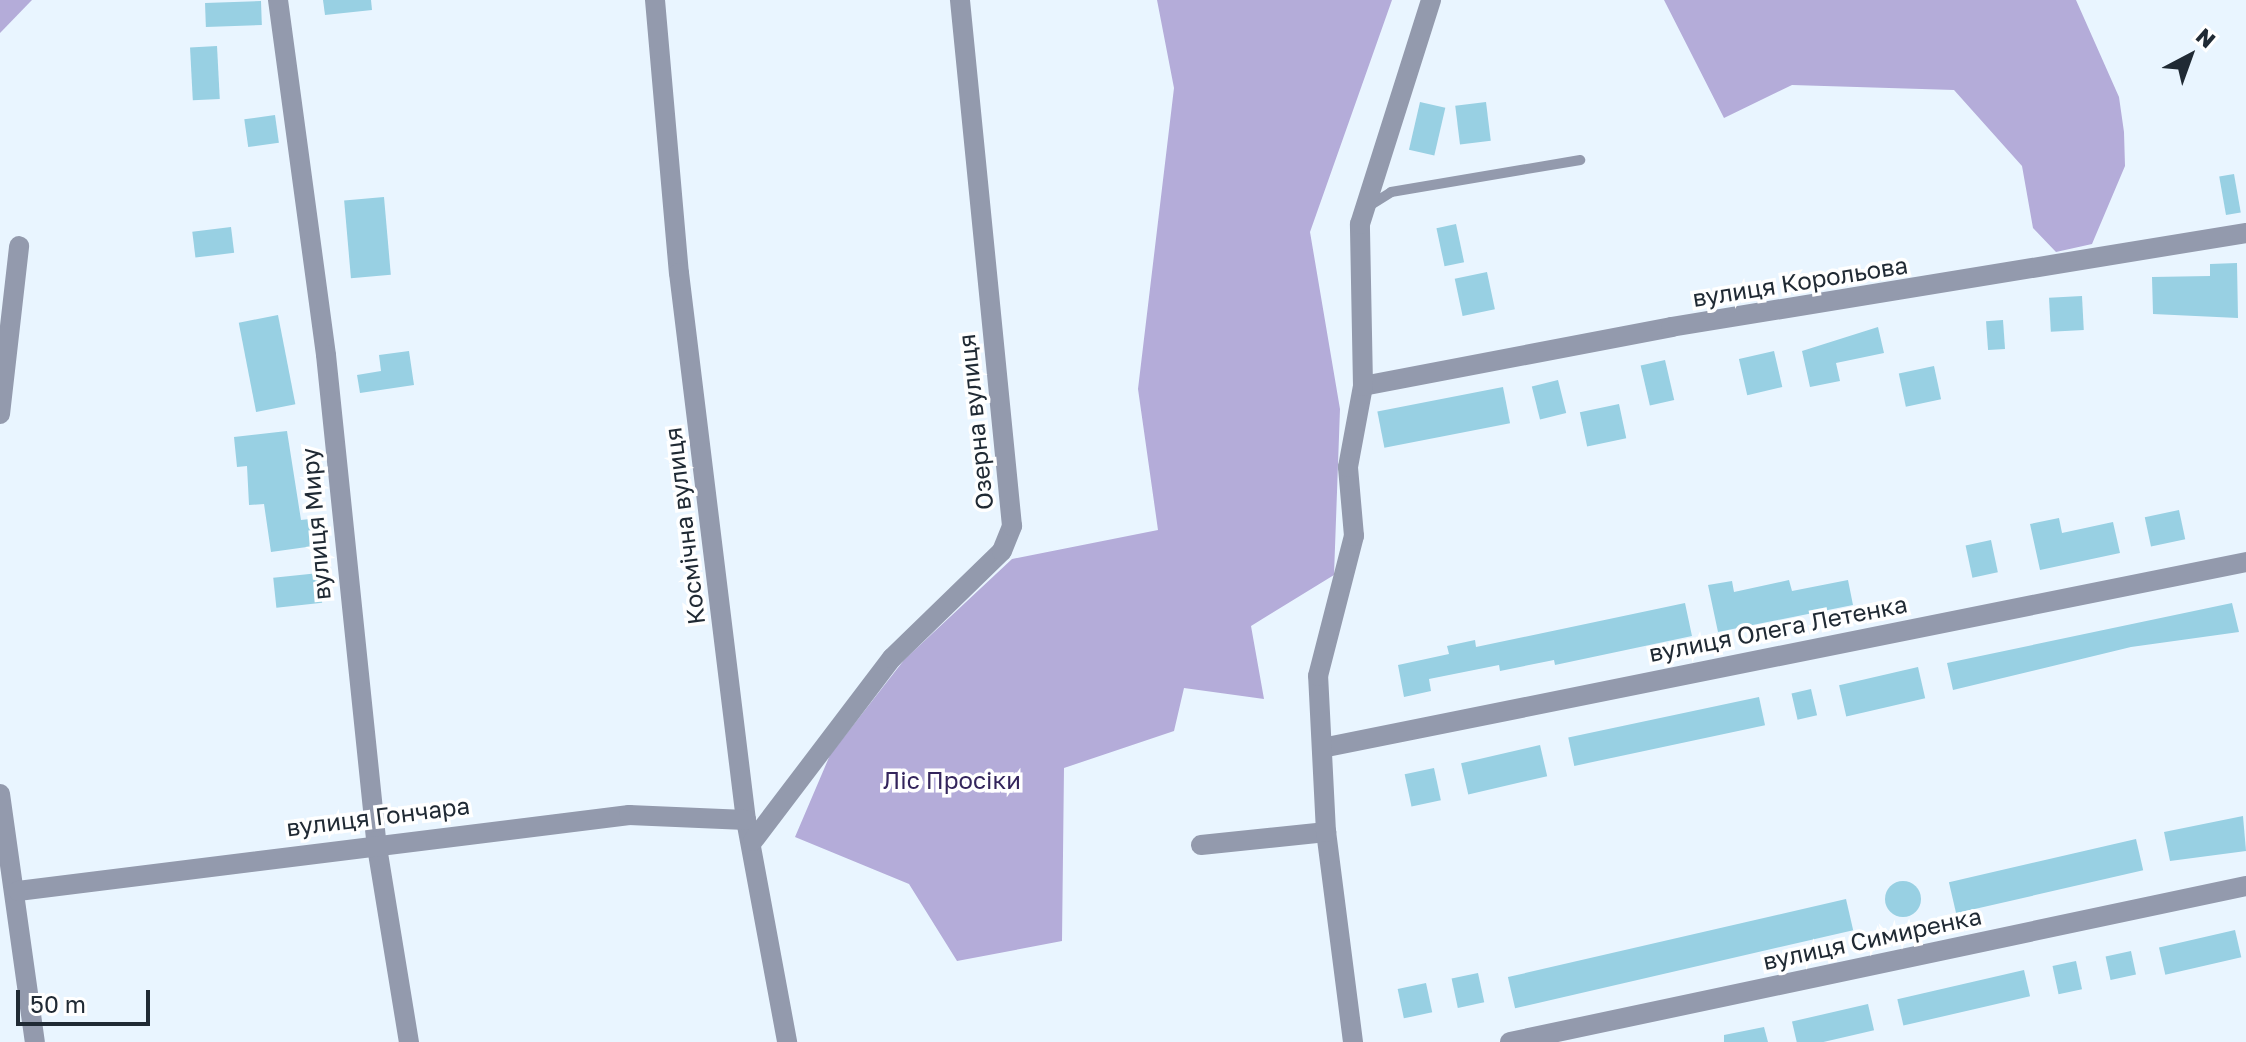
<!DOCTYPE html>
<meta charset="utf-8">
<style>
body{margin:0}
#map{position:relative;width:2246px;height:1042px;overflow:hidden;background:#e9f5ff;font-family:"Golos Text",sans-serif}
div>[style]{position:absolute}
.forest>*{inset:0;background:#b4acd9}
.building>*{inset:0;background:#98d0e3;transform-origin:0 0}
.round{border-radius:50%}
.lane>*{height:10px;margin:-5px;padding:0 5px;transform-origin:5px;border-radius:5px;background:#939aad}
.street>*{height:20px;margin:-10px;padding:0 10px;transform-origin:10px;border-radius:10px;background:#939aad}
span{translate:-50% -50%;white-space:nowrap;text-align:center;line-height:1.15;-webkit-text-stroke:7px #fff;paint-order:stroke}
.street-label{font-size:24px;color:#202a34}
.park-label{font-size:24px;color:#34255c}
.north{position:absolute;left:2150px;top:16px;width:80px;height:80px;-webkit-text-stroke:6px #fff;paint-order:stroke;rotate:41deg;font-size:22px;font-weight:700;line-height:32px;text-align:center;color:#202a34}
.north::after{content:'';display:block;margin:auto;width:28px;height:36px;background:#202a34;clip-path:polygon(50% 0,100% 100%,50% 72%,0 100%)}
.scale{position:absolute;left:16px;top:990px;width:134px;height:36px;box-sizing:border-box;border:4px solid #202a34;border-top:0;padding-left:10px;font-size:24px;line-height:28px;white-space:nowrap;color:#202a34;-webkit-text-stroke:6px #fff;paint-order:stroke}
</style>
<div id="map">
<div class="forest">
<i style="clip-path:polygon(0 0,32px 0,0 33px)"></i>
<i style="clip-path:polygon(1157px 0,1392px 0,1310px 232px,1340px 409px,1334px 575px,1251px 626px,1264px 699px,1184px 688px,1174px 731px,1064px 768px,1062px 941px,957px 961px,909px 884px,795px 837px,830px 755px,904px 660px,1012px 559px,1158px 530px,1138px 389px,1174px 88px)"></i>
<i style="clip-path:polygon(1664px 0,2076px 0,2119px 97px,2124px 132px,2125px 166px,2092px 244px,2056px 252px,2033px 228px,2022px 166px,1954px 90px,1792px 85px,1724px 118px)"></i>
</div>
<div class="building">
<i style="clip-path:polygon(323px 0,371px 0,372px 10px,325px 15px)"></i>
<i style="left:261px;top:1px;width:24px;height:56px;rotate:88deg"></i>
<i style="left:217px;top:46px;width:53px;height:27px;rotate:87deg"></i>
<i style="left:1420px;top:102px;width:26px;height:49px;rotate:13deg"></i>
<i style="left:1486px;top:102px;width:39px;height:31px;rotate:83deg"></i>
<i style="left:275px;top:115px;width:28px;height:31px;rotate:82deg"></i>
<i style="left:2234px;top:174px;width:39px;height:15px;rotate:80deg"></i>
<i style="left:384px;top:197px;width:78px;height:40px;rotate:85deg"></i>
<i style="left:1456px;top:224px;width:39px;height:20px;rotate:78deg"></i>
<i style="left:231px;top:227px;width:26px;height:39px;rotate:83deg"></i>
<i style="clip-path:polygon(2237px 263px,2238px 318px,2153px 314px,2152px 277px,2210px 276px,2210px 264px)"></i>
<i style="left:1487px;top:272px;width:38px;height:33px;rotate:78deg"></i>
<i style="left:2082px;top:296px;width:34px;height:33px;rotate:87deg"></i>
<i style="left:278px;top:315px;width:91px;height:40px;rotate:79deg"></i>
<i style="left:2003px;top:320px;width:29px;height:17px;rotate:86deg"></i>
<i style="clip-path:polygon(1878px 327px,1884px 353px,1836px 363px,1840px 381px,1810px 387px,1802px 351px)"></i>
<i style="clip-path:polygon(409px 351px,414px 385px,360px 393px,357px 375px,381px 371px,379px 355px)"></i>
<i style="left:1774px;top:351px;width:37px;height:36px;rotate:77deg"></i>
<i style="left:1665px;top:360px;width:41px;height:25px;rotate:77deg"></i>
<i style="left:1934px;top:366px;width:34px;height:36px;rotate:78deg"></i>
<i style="left:1558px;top:380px;width:34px;height:27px;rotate:76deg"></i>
<i style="left:1503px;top:387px;width:37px;height:128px;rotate:79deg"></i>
<i style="left:1619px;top:404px;width:35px;height:40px;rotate:78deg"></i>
<i style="clip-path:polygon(287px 431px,301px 520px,310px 519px,314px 546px,271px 552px,264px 504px,249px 505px,247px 466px,237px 467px,234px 437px)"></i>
<i style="left:2179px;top:510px;width:30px;height:35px;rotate:78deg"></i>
<i style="clip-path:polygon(2059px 518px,2062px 533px,2113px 522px,2120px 553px,2040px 570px,2030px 524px)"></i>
<i style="left:1991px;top:540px;width:33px;height:26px;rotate:78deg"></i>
<i style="left:319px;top:573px;width:30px;height:46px;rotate:84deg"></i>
<i style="clip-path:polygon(1789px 580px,1792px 591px,1848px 580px,1853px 605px,1718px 632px,1708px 585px,1732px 581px,1734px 592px)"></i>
<i style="clip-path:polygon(1685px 603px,1692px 636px,1555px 665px,1554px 660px,1500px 671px,1499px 665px,1429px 679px,1431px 691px,1404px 697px,1398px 665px,1449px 654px,1447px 646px,1475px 640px,1476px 647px)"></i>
<i style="clip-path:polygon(2232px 603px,2239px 632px,2131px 647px,1953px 690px,1947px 663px)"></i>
<i style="left:1918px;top:667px;width:32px;height:81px;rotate:77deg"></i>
<i style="left:1811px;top:689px;width:27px;height:20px;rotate:77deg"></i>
<i style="left:1759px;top:697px;width:29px;height:195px;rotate:78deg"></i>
<i style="left:1540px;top:745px;width:32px;height:81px;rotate:77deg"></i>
<i style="left:1434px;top:768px;width:33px;height:30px;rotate:78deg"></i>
<i style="clip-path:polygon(2243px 816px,2246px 851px,2170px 861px,2164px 832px)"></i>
<i style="left:2136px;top:839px;width:32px;height:192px;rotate:77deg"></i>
<i class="round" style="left:1885px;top:881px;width:36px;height:36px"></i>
<i style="left:1846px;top:899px;width:32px;height:347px;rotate:77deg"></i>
<i style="left:2235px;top:930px;width:28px;height:78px;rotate:77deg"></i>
<i style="left:2131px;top:951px;width:24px;height:26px;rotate:78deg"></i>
<i style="left:2076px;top:961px;width:29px;height:24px;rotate:78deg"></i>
<i style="left:2024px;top:970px;width:27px;height:130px;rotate:77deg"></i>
<i style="left:1478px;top:973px;width:30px;height:27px;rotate:78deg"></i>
<i style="left:1426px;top:983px;width:30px;height:29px;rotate:78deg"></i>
<i style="left:1868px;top:1004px;width:27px;height:78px;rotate:77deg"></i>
<i style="clip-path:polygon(1764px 1027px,1768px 1042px,1724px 1042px,1724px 1035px)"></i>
</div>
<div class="lane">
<i style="left:1369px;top:206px;width:26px;rotate:-32deg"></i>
<i style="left:1391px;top:192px;width:192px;rotate:-9.6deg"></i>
</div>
<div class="street">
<i style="left:278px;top:0;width:358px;rotate:82.3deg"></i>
<i style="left:326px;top:355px;width:489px;rotate:84.1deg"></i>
<i style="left:376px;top:841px;width:204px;rotate:80.7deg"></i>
<i style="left:655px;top:0;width:274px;rotate:85deg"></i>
<i style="left:679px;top:273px;width:551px;rotate:83.02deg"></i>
<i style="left:746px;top:820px;width:226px;rotate:79.5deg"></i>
<i style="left:1363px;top:386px;width:314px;rotate:-10.8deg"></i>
<i style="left:1671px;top:327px;width:583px;rotate:-9.28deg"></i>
<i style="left:0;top:414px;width:169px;rotate:-83.5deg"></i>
<i style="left:1322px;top:748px;width:943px;rotate:-11.38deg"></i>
<i style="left:0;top:794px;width:250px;rotate:82deg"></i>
<i style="left:753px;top:841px;width:230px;rotate:-52.8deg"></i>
<i style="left:892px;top:658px;width:153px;rotate:-44.2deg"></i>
<i style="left:1002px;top:551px;width:27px;rotate:-68deg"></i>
<i style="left:1012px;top:526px;width:529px;rotate:-95.65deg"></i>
<i style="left:1201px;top:845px;width:126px;rotate:-5.9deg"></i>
<i style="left:18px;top:891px;width:616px;rotate:-7.09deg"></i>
<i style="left:629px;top:815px;width:117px;rotate:2.4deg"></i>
<i style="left:1353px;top:1042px;width:212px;rotate:-97.3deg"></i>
<i style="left:1326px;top:832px;width:156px;rotate:-92.9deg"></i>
<i style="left:1318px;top:676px;width:145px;rotate:-75.6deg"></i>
<i style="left:1354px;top:536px;width:69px;rotate:-95deg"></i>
<i style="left:1348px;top:467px;width:82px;rotate:-79.5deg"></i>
<i style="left:1363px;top:386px;width:162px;rotate:-91.1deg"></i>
<i style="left:1360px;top:224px;width:235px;rotate:-72.4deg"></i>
<i style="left:1510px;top:1042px;width:752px;rotate:-11.97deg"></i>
</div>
<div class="street-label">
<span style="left:1800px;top:281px;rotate:-9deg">вулиця Корольова</span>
<span style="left:975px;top:422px;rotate:-96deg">Озерна вулиця</span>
<span style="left:315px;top:524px;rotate:-95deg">вулиця Миру</span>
<span style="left:684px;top:526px;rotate:-97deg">Космічна вулиця</span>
<span style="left:1778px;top:628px;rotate:-11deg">вулиця Олега Летенка</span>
<span style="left:378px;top:816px;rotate:-7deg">вулиця Гончара</span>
<span style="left:1872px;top:938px;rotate:-12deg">вулиця Симиренка</span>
</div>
<div class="park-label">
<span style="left:952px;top:780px">Ліс Просіки</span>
</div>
<div class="north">N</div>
<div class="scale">50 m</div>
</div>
